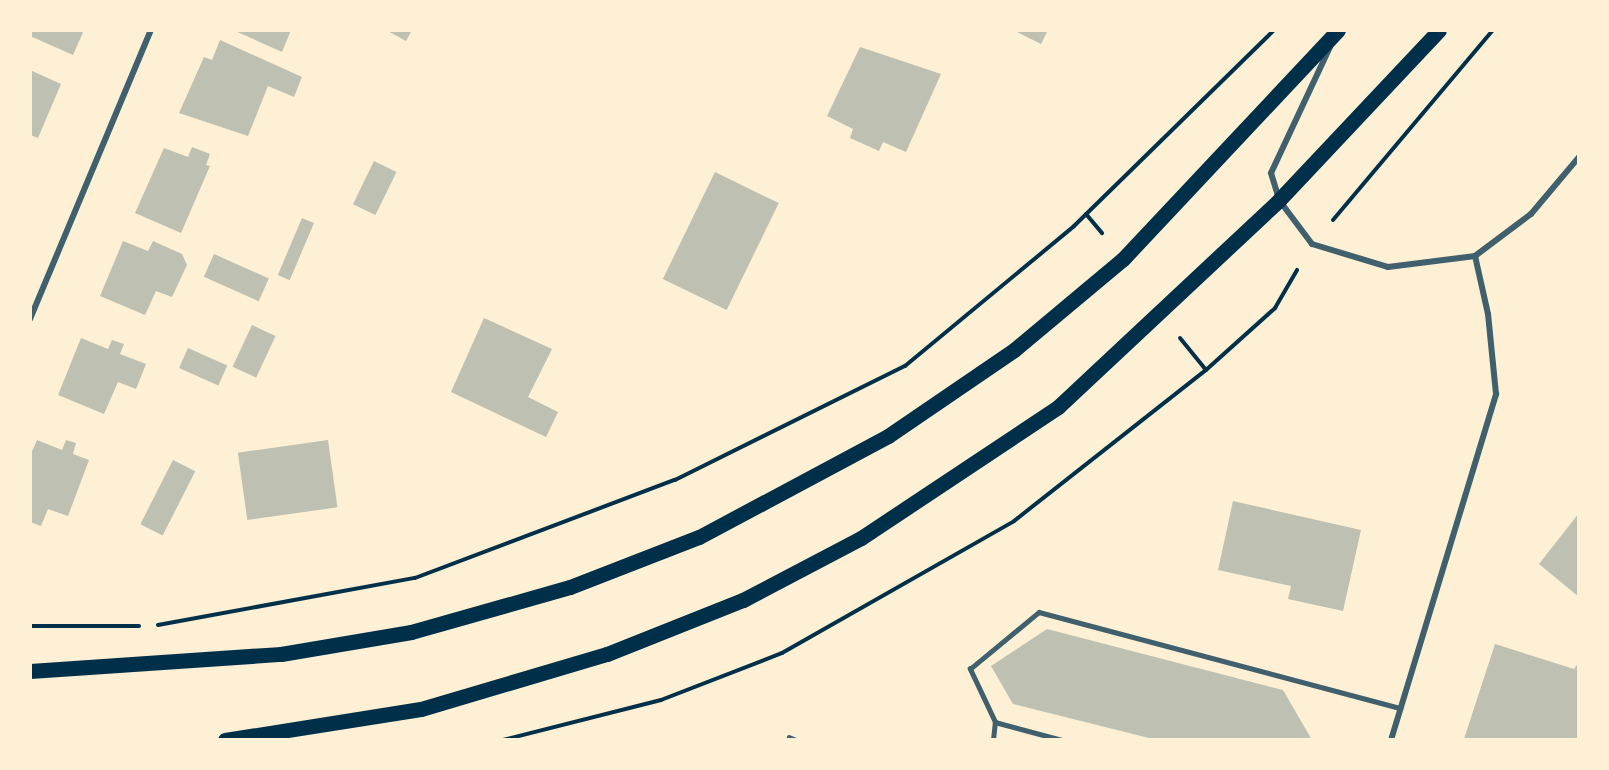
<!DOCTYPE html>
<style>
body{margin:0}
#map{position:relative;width:1609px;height:770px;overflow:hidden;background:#fdf0d5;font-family:"DM Sans",sans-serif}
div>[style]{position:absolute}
.building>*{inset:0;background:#bec0b2;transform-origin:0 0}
.path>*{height:4px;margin:-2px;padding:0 2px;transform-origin:2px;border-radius:2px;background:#003049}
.service>*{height:4.5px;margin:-2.25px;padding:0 2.25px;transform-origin:2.25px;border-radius:2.25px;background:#3f606c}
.minor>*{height:6px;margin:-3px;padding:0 3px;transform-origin:3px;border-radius:3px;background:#3f606c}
.primary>*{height:15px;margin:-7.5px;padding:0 7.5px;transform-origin:7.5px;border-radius:7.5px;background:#003049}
span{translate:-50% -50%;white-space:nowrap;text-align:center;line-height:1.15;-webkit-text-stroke:6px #fdf0d5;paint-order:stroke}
.frame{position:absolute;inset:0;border:32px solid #fdf0d5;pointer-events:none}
</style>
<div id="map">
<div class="building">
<i style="clip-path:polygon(32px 30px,84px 30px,73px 55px,30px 36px)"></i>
<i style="clip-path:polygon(233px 30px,291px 30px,282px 52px)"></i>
<i style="clip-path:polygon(386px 30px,412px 30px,406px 41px)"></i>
<i style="clip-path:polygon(1013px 30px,1048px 30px,1041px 44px)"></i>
<i style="clip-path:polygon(220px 40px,302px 77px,294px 97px,268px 86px,248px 136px,179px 113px,204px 57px,212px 60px)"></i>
<i style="clip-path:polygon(860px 47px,941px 74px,906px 152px,883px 142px,879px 151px,850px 138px,853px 129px,827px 116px)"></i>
<i style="clip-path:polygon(30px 70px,61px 84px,38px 138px,30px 135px)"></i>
<i style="clip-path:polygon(192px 147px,210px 154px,206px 165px,210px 166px,181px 233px,135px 213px,164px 148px,188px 157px)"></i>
<i style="left:374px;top:161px;width:25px;height:48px;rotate:26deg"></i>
<i style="left:715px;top:172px;width:71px;height:119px;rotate:26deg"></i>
<i style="left:302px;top:218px;width:13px;height:62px;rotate:23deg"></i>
<i style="clip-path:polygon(123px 241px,148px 251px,153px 241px,182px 254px,187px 265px,172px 297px,156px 291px,145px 315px,100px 296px)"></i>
<i style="left:214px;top:254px;width:60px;height:25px;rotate:24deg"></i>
<i style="clip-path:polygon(484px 318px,552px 349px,528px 397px,558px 412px,546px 437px,451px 392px)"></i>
<i style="left:252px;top:325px;width:26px;height:46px;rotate:25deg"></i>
<i style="clip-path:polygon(81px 338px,108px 349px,112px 340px,124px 344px,120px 354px,146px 364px,136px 389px,118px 382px,104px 414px,58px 395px)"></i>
<i style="left:188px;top:348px;width:43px;height:22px;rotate:24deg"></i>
<i style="clip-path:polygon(37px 440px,62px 450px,66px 440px,76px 443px,73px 454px,89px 460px,68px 516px,48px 509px,41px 526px,30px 522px,30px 456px)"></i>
<i style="left:328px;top:440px;width:68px;height:91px;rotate:82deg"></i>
<i style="left:173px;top:460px;width:25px;height:72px;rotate:27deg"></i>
<i style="clip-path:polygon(1233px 501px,1361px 530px,1343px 611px,1288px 599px,1291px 586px,1218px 570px)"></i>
<i style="clip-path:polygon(1579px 513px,1579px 597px,1539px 564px)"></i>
<i style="clip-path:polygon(1047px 629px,1283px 690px,1312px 740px,1157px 740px,1013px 704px,991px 666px)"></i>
<i style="clip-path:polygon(1495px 644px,1574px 669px,1579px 662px,1579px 740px,1464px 739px)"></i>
</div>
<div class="path">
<i style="left:1086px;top:214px;width:25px;rotate:50deg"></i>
<i style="left:1333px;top:220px;width:248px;rotate:-49.9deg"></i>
<i style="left:1180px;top:338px;width:41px;rotate:50.9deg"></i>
<i style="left:158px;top:625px;width:261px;rotate:-10.4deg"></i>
<i style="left:415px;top:578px;width:278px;rotate:-20.7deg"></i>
<i style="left:675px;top:480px;width:257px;rotate:-26.4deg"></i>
<i style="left:905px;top:366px;width:219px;rotate:-39.6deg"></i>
<i style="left:1074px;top:226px;width:280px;rotate:-44.4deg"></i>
<i style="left:30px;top:626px;width:109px"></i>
<i style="left:503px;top:740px;width:163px;rotate:-14.2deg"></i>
<i style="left:661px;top:700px;width:130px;rotate:-21.2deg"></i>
<i style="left:782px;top:653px;width:267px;rotate:-29.6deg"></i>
<i style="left:1014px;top:521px;width:244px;rotate:-38.2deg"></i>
<i style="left:1206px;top:370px;width:93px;rotate:-41.9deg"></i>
<i style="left:1275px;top:308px;width:44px;rotate:-59.9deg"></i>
</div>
<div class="service">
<i style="left:995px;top:722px;width:59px;rotate:-115.3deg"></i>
<i style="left:970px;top:669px;width:89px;rotate:-39.6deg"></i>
<i style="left:1039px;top:612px;width:374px;rotate:14.9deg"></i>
<i style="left:789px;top:737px;width:8px;rotate:23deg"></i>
<i style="left:993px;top:740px;width:18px;rotate:-84deg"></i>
<i style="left:995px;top:722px;width:69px;rotate:15deg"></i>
</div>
<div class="minor">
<i style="left:1330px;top:47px;width:139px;rotate:115.1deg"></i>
<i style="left:1271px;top:173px;width:28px;rotate:73deg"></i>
<i style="left:1279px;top:200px;width:55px;rotate:53.1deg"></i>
<i style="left:1312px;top:244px;width:79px;rotate:16.8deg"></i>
<i style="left:1388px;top:267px;width:88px;rotate:-7.2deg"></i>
<i style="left:1475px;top:256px;width:70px;rotate:-36.9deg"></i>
<i style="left:1531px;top:214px;width:75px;rotate:-49.9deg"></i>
<i style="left:30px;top:319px;width:313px;rotate:-67.3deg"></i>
<i style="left:1391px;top:740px;width:362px;rotate:-73.1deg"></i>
<i style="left:1496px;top:394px;width:80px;rotate:-95.7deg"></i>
<i style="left:1488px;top:314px;width:59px;rotate:-102.6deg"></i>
</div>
<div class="primary">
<i style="left:30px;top:671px;width:252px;rotate:-3.9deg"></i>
<i style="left:281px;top:654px;width:132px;rotate:-9.6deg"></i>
<i style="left:411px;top:632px;width:165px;rotate:-15.8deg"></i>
<i style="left:570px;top:587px;width:138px;rotate:-21.2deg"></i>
<i style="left:699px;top:537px;width:214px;rotate:-28.1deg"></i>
<i style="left:888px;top:436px;width:153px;rotate:-34.3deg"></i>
<i style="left:1014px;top:350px;width:142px;rotate:-39.9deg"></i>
<i style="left:1123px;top:259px;width:314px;rotate:-46.8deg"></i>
<i style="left:225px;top:740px;width:198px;rotate:-9deg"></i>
<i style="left:421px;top:709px;width:194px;rotate:-16.5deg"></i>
<i style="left:607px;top:654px;width:146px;rotate:-21.7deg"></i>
<i style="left:743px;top:600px;width:133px;rotate:-27.7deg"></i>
<i style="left:861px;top:538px;width:237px;rotate:-33.6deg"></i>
<i style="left:1058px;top:407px;width:303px;rotate:-43.1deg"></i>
<i style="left:1279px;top:200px;width:233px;rotate:-46.7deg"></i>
</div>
<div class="frame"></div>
</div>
